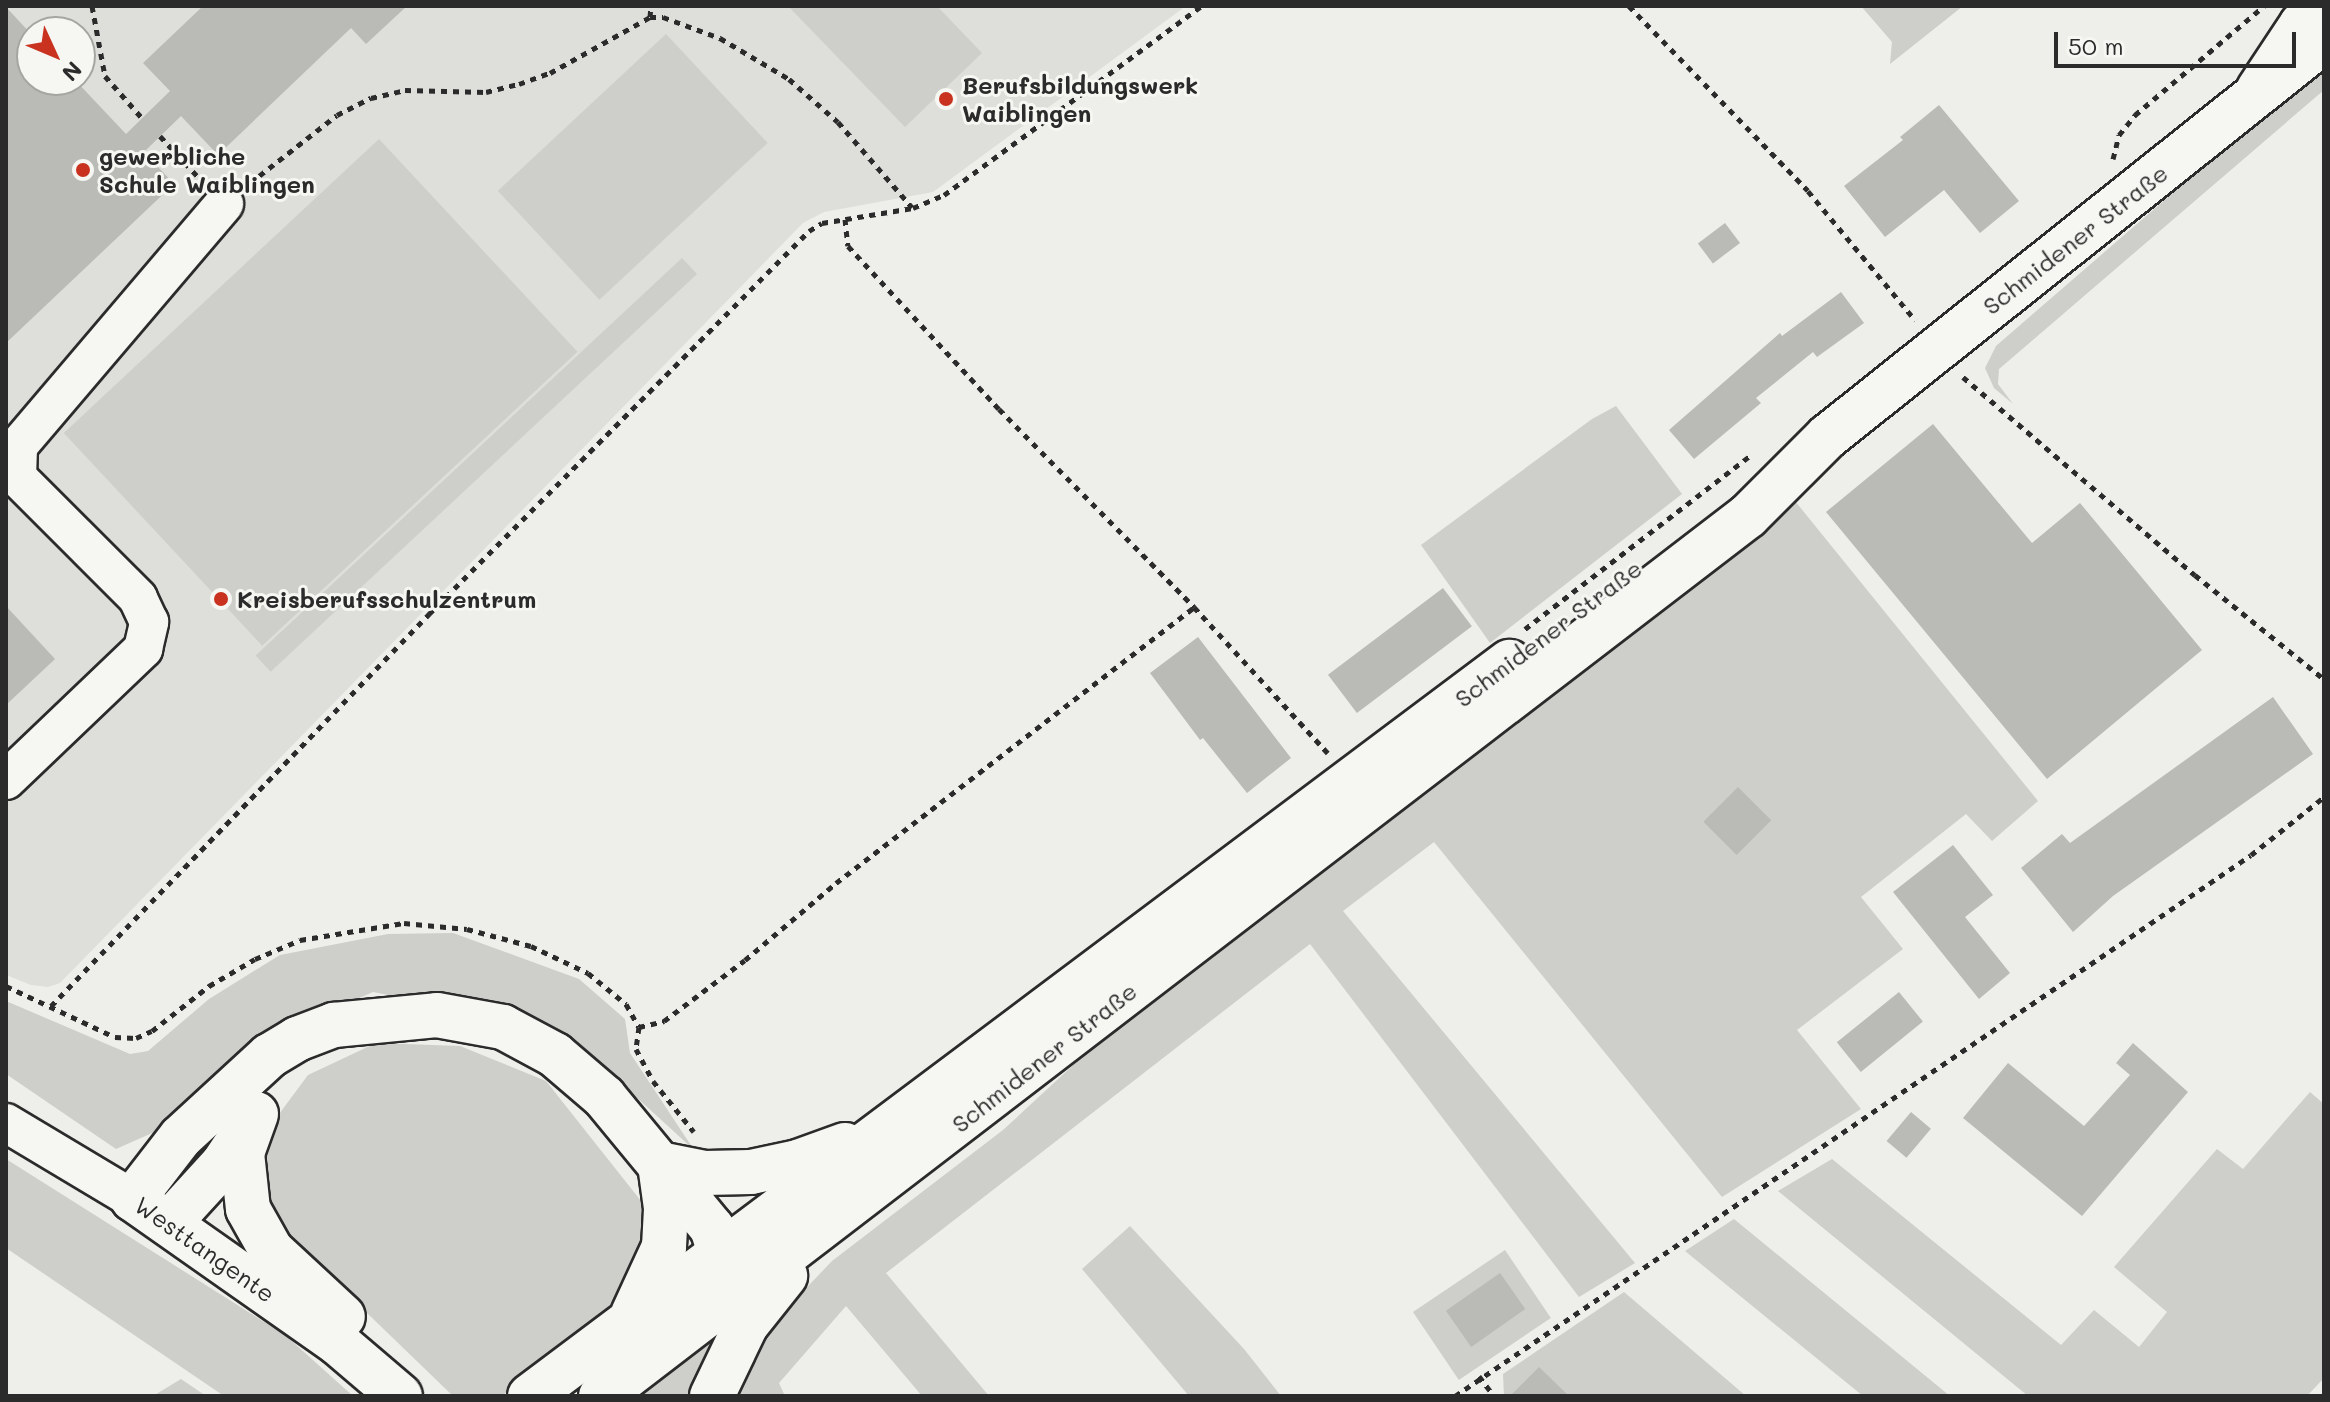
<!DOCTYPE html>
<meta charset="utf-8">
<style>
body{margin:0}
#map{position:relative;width:2330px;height:1402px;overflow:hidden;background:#eeeeea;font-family:Mali,sans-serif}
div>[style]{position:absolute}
.built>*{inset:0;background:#dededb}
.green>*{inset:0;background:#cececa;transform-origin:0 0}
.building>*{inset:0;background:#babab7;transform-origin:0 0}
.path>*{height:5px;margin-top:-2.5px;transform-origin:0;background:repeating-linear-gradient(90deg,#2b2b2b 0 6px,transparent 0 12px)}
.roads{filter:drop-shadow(2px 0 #2b2b2b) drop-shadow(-2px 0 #2b2b2b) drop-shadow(0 2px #2b2b2b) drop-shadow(0 -2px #2b2b2b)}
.minor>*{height:38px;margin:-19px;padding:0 19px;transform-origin:19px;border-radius:19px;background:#f6f6f2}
.major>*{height:44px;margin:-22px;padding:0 22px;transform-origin:22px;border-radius:22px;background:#f6f6f2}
.dots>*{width:22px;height:22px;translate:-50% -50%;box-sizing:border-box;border:4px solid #f6f6f2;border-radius:50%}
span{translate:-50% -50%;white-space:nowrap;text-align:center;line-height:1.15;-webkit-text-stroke:6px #f6f6f2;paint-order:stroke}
.poi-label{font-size:24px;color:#2b2b2b;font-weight:700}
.left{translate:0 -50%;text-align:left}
.street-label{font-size:24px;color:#2b2b2b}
.frame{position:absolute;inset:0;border:8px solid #2b2b2b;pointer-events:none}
.north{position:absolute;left:16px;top:16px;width:80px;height:80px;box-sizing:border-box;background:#f6f6f2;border:2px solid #a5a5a2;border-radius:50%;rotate:134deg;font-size:22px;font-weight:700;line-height:32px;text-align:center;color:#2b2b2b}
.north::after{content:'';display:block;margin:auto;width:28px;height:36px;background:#c8321e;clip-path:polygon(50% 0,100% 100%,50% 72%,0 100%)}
.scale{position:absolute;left:2054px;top:32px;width:242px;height:36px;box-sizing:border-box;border:4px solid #2b2b2b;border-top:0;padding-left:10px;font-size:24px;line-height:28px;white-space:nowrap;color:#2b2b2b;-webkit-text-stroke:6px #f6f6f2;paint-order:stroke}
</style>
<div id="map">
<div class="built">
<i style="clip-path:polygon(evenodd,6px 6px,1186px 6px,933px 192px,824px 212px,803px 223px,60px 983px,48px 987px,31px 985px,6px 975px,6px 6px,32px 32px,80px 32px,80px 80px,32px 80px,32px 32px)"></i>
</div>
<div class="green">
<i style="clip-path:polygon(788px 6px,937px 6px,982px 53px,905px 127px)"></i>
<i style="clip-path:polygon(1861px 6px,1963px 6px,1890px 64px,1892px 42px)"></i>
<i style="left:666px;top:34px;width:149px;height:230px;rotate:47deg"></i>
<i style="clip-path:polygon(2324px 62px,2324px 90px,1999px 369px,1998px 384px,2013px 404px,1994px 388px,1985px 368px,1996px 346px)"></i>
<i style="left:379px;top:139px;width:291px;height:431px;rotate:47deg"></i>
<i style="left:682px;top:258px;width:22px;height:583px;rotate:47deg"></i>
<i style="clip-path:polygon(1616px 406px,1682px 494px,1490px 643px,1421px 545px,1592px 419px)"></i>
<i style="clip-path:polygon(1795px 501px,2038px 801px,1992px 841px,1966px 814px,1861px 897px,1903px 949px,1797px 1030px,1861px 1109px,1722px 1197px,1434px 842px,1343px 911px,1635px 1263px,1579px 1297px,1310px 944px,886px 1273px,989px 1396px,922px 1396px,846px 1306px,779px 1383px,785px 1396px,730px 1396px,769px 1327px,832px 1261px,1003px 1130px,1135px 1008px)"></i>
<i style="clip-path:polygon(453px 933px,579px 979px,625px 1019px,630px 1053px,694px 1150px,609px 1072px,530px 1022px,373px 992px,252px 1045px,177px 1122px,116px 1149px,6px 1074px,6px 1001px,130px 1054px,148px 1051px,209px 999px,280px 955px,388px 934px)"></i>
<i style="clip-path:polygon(376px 1043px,460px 1046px,546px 1081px,645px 1206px,643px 1258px,607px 1309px,502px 1396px,453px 1396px,280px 1229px,260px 1187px,268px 1129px,308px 1075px)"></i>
<i style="clip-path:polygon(2310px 1092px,2324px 1104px,2324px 1378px,2307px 1396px,2028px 1396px,1778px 1191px,1832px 1159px,2061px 1345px,2094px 1310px,2139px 1347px,2167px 1312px,2114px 1267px,2217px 1149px,2243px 1169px)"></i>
<i style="clip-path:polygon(6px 1159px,285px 1335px,353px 1396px,224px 1396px,6px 1248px)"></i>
<i style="clip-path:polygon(1734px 1219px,1950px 1396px,1863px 1396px,1685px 1251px)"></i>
<i style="clip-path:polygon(1130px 1226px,1244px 1349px,1281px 1396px,1189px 1396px,1082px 1269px)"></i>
<i style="left:1505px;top:1250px;width:82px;height:111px;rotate:56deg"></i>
<i style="clip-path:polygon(1624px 1292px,1746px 1396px,1504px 1396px,1503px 1374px)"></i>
<i style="clip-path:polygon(735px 1314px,697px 1396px,628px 1396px)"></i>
<i style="clip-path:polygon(181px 1379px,206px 1396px,153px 1396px)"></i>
</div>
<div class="building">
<i style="clip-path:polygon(203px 6px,407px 6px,366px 44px,351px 28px,218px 155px,181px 116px,144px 152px,174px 184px,6px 343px,6px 7px,32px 35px,32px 80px,75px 80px,126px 134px,170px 91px,143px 63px)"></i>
<i style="clip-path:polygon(1939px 105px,2019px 201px,1980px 233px,1944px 190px,1885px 237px,1844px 186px,1903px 140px,1900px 137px)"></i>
<i style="left:1725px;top:223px;width:25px;height:34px;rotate:53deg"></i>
<i style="clip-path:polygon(1841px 292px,1864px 323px,1817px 357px,1813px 352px,1756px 398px,1761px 403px,1694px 459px,1669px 430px,1780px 333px,1782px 336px)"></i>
<i style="clip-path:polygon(1933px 424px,2032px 543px,2080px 503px,2202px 650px,2047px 779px,1826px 512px)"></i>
<i style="left:1443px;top:588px;width:48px;height:144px;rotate:53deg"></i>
<i style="clip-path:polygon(6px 606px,55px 659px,6px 705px)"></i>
<i style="clip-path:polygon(1198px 637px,1291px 758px,1247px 793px,1203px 738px,1200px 740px,1150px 673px)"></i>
<i style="clip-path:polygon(2273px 697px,2313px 754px,2113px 896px,2073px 932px,2021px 868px,2062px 834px,2070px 843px)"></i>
<i style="left:1738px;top:787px;width:47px;height:49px;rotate:45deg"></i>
<i style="clip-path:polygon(1953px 845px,1993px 895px,1965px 917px,2010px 973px,1979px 999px,1893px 892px)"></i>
<i style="left:1899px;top:992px;width:38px;height:80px;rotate:51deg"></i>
<i style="clip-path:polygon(2133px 1043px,2188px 1092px,2082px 1216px,1963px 1118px,2008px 1063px,2084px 1126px,2130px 1075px,2116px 1063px)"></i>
<i style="left:1911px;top:1112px;width:26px;height:38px;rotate:40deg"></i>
<i style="left:1500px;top:1273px;width:44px;height:66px;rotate:55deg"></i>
<i style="clip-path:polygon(1539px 1367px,1569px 1396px,1510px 1396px)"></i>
</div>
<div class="path">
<i style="left:92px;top:6px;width:71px;rotate:79.5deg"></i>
<i style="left:105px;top:76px;width:56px;rotate:48.6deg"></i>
<i style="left:1629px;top:6px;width:257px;rotate:45.9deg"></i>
<i style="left:1808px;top:191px;width:168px;rotate:50.3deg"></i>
<i style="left:650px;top:17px;width:11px;rotate:-85deg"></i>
<i style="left:160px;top:136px;width:62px;rotate:47deg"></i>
<i style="left:2113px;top:159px;width:25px;rotate:-76deg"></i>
<i style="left:2119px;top:135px;width:26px;rotate:-51deg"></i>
<i style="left:2135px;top:115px;width:169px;rotate:-40.2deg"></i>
<i style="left:250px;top:183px;width:110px;rotate:-38deg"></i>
<i style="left:337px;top:115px;width:38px;rotate:-27deg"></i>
<i style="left:371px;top:98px;width:35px;rotate:-13deg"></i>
<i style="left:405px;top:90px;width:81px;rotate:1.4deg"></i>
<i style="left:486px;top:92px;width:34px;rotate:-14deg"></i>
<i style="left:519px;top:84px;width:33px;rotate:-20deg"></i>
<i style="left:550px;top:73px;width:115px;rotate:-29.2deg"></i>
<i style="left:650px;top:17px;width:13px"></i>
<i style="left:663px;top:17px;width:61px;rotate:20.2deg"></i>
<i style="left:720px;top:38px;width:80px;rotate:30.7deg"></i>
<i style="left:789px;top:79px;width:65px;rotate:41.3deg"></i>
<i style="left:838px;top:122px;width:113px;rotate:49deg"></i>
<i style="left:845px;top:219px;width:27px;rotate:84deg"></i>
<i style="left:848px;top:246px;width:222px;rotate:47.2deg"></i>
<i style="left:999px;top:409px;width:278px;rotate:45.4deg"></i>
<i style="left:1963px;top:377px;width:305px;rotate:40.5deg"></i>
<i style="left:2195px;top:575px;width:166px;rotate:38.9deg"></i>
<i style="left:1525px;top:629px;width:285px;rotate:-37.6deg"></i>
<i style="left:6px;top:986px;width:120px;rotate:25.1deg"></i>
<i style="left:115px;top:1037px;width:21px;rotate:3deg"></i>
<i style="left:136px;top:1038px;width:17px;rotate:-24deg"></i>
<i style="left:152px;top:1031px;width:73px;rotate:-38.3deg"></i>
<i style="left:209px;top:986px;width:53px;rotate:-30.4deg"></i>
<i style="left:255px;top:959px;width:49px;rotate:-22.9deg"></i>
<i style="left:300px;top:940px;width:105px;rotate:-9.3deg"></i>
<i style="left:404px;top:923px;width:63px;rotate:5.4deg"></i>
<i style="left:467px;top:929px;width:66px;rotate:14.9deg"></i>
<i style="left:531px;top:946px;width:63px;rotate:25.3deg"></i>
<i style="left:588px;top:973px;width:49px;rotate:39.2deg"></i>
<i style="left:626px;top:1004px;width:26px;rotate:61deg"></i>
<i style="left:639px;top:1027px;width:22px;rotate:98deg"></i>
<i style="left:636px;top:1049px;width:36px;rotate:62deg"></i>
<i style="left:653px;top:1081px;width:65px;rotate:51.2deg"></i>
<i style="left:51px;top:1006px;width:545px;rotate:-46.04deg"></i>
<i style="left:429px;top:614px;width:540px;rotate:-45.23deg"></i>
<i style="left:809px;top:231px;width:15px;rotate:-32deg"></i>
<i style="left:822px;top:223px;width:92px;rotate:-9.4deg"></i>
<i style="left:913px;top:208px;width:34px;rotate:-23deg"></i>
<i style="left:944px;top:195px;width:319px;rotate:-36.3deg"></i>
<i style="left:639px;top:1027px;width:26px;rotate:-13deg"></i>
<i style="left:664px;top:1021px;width:101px;rotate:-37deg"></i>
<i style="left:745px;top:960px;width:119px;rotate:-40.2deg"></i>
<i style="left:836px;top:883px;width:452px;rotate:-37.6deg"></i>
<i style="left:1194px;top:607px;width:198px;rotate:47.5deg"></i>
<i style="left:1479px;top:1376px;width:25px;rotate:53deg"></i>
<i style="left:1455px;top:1396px;width:962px;rotate:-34.2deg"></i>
<i style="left:2251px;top:855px;width:93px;rotate:-38.5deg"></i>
</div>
<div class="roads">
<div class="minor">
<i style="left:2256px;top:88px;width:78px;rotate:-56.5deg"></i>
<i style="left:2299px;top:23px;width:23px;rotate:-47deg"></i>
<i style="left:6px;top:780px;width:190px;rotate:-43.7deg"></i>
<i style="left:143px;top:649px;width:28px;rotate:-77deg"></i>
<i style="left:149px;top:622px;width:26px;rotate:-115deg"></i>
<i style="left:138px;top:598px;width:171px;rotate:-135deg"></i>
<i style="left:17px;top:477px;width:31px;rotate:-88deg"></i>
<i style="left:18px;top:446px;width:318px;rotate:-49.6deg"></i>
<i style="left:6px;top:1123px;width:148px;rotate:30.9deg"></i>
</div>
<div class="major">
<i style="left:256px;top:1114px;width:41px;rotate:109.7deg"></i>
<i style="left:242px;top:1153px;width:56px;rotate:83.9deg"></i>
<i style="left:248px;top:1209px;width:47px;rotate:60.7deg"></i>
<i style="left:271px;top:1250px;width:98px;rotate:42.9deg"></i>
<i style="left:660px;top:1164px;width:46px;rotate:11.3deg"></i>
<i style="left:705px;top:1173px;width:46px;rotate:-1.2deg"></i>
<i style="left:751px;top:1172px;width:48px;rotate:-12deg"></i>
<i style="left:798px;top:1162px;width:50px;rotate:-19.9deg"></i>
<i style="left:170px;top:1222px;width:79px;rotate:-47.6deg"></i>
<i style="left:223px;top:1164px;width:47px;rotate:-56.3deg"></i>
<i style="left:633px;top:1314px;width:74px;rotate:-65.2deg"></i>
<i style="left:664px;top:1247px;width:39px;rotate:-87deg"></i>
<i style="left:666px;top:1208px;width:44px;rotate:-97.8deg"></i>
<i style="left:400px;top:1396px;width:82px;rotate:-139.5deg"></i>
<i style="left:338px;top:1343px;width:251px;rotate:-144.9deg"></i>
<i style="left:133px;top:1199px;width:78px;rotate:-52.3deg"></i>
<i style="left:181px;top:1137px;width:120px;rotate:-42.6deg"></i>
<i style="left:269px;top:1056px;width:33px;rotate:-31deg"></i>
<i style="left:297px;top:1039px;width:40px;rotate:-21deg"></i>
<i style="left:334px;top:1025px;width:103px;rotate:-5.5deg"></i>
<i style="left:437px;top:1015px;width:67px;rotate:10.3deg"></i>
<i style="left:503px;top:1027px;width:59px;rotate:28.3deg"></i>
<i style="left:555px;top:1055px;width:65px;rotate:40.6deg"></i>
<i style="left:604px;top:1097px;width:170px;rotate:50.5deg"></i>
<i style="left:712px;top:1228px;width:26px;rotate:72deg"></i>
<i style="left:720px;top:1253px;width:28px;rotate:94deg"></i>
<i style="left:530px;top:1396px;width:1224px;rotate:-36.86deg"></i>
<i style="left:601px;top:1396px;width:1446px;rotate:-37.5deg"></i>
<i style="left:1748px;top:516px;width:112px;rotate:-45deg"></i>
<i style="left:1827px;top:437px;width:635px;rotate:-38.55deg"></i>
<i style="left:712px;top:1396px;width:79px;rotate:-64.4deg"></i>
<i style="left:746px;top:1325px;width:63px;rotate:-51.5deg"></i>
</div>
</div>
<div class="dots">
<i style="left:946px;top:99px;background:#c8321e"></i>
<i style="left:83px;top:170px;background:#c8321e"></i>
<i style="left:221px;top:599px;background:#c8321e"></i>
</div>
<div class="poi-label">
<span class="left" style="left:962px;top:99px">Berufsbildungswerk<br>Waiblingen</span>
<span class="left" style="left:99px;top:170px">gewerbliche<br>Schule Waiblingen</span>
<span class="left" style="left:237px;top:599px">Kreisberufsschulzentrum</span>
</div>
<div class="street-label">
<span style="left:2075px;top:239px;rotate:-38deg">Schmidener Straße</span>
<span style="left:1548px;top:633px;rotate:-37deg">Schmidener Straße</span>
<span style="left:1044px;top:1057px;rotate:-38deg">Schmidener Straße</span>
<span style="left:205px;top:1249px;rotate:35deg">Westtangente</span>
</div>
<div class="frame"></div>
<div class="north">N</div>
<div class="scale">50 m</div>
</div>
